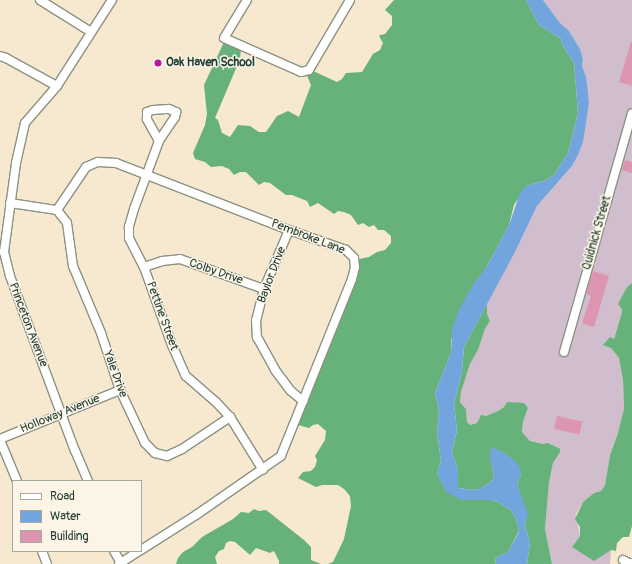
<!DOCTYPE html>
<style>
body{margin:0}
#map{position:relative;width:632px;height:564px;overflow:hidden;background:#f7e8d0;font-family:Pangolin,sans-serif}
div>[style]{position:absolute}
.industrial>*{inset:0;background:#d0bdcd}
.forest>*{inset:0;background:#67b27a}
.water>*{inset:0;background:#72a5de}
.building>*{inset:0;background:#dd95b1;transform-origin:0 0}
.roads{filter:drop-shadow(1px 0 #8b9282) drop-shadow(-1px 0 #8b9282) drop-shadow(0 1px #8b9282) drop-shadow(0 -1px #8b9282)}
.minor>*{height:8px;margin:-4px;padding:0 4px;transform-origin:4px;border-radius:4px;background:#fff}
.dots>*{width:11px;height:11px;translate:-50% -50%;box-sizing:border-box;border:2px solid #fcf5e5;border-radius:50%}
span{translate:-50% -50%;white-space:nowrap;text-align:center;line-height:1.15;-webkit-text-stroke:3px #fcf5e5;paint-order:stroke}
.poi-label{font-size:12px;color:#1f3d34;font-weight:700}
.left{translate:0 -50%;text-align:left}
.street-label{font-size:12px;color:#1f3d34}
.legend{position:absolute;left:12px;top:480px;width:130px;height:72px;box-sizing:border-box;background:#fcf5e5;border:1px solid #a4ab9e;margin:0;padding:5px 7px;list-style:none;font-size:12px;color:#1f3d34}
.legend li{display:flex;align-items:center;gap:8px;height:20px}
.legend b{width:20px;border:1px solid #a4ab9e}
</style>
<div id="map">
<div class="industrial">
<i style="clip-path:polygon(543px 0,632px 0,632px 283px,627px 287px,622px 312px,611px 348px,619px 358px,623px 380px,624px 409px,617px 436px,610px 455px,605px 485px,601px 491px,594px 493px,583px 502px,576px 514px,580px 536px,572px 547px,611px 550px,610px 564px,552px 564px,545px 529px,549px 483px,553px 463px,543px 444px,530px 441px,522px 432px,523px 422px,528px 409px,517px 403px,507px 402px,504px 407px,498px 411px,486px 416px,477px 423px,470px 425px,467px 422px,466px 409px,460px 402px,461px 392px,470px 364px,478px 350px,485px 329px,490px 321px,487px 314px,487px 304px,500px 276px,515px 252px,537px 206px,572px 166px,583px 142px,586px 77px,582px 66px,583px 59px,580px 49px,569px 31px,560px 23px)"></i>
</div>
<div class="forest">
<i style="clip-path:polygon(394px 0,526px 0,539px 25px,560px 38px,564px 48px,574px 63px,578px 113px,568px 153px,554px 175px,546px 180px,526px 186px,514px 205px,509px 225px,486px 268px,451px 340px,451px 353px,435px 393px,439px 410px,437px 432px,441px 461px,437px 474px,462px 500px,491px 500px,498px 502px,511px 510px,517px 521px,519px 531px,508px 552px,495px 558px,496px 564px,328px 564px,333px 562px,344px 539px,351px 506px,350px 496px,344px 489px,338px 485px,322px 485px,316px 487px,298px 478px,303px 472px,311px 471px,315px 467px,317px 460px,315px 456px,325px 440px,326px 431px,318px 424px,313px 425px,309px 428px,294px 424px,355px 260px,369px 257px,377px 252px,385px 250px,391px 243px,391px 236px,384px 230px,378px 230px,374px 225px,369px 227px,363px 223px,358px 225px,351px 215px,344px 212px,338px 211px,334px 214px,318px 203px,310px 207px,307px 201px,292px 195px,286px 195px,270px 183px,264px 182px,259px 185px,246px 172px,240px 172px,234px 175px,229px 169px,222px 166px,211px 167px,205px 162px,195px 159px,193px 153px,205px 125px,207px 114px,204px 85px,224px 42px,241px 48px,240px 59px,215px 118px,218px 120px,222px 133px,230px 137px,238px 125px,250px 126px,259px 132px,266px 132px,277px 116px,288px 111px,299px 117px,311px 85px,305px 71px,309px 69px,337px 82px,342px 79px,346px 73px,362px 72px,373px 54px,380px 50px,383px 43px,379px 36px,380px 35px,385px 34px,392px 25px,392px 16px,385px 10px)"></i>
<i style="clip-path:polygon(632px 283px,632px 526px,629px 537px,623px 537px,617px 543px,616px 551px,611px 550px,594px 561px,572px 547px,580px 536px,580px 527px,575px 519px,583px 502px,594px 493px,601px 491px,605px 485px,610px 455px,617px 436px,624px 409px,623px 380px,619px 358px,611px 348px,603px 345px,610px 337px,614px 339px,622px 312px,622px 309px,618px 304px,627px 287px)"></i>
<i style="clip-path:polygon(487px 304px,487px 314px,490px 321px,485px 329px,478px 350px,470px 364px,461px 392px,460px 402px,466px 409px,467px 422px,470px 425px,477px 423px,481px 415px,486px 416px,498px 411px,504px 407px,507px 402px,524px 403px,528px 408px,523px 422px,522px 432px,530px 441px,543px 444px,548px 443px,560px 449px,560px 452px,553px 463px,549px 483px,545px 529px,552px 564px,527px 564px,530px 543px,525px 526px,527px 513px,517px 485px,521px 474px,490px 458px,494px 474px,493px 480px,480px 489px,474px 490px,458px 488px,458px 469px,452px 453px,457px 430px,454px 404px,462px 372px,464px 347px)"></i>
<i style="clip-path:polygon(254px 509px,259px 511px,266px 510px,304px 540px,311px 547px,311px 560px,321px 564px,279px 564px,279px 561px,274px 551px,270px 553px,256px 548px,250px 555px,235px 542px,230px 541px,226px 543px,224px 549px,219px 551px,215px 557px,217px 564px,176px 564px,178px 558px,183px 552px,192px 547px,202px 537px,233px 519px,241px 512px,249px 513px)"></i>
</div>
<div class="water">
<i style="clip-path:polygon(526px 0,543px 0,560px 23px,569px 31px,580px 49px,583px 59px,582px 66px,586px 77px,589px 103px,583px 142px,578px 155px,572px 166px,537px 206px,515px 252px,464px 347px,462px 372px,454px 404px,457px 430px,452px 453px,458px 469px,458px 488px,474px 490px,480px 489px,493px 480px,494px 474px,490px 459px,491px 447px,503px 452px,515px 461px,520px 468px,521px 474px,517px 485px,528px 513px,525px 526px,530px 543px,527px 564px,496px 564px,495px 558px,508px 552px,519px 532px,517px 521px,511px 510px,498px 502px,491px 500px,462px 500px,446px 492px,437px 474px,441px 461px,437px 432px,439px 410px,435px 393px,451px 353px,452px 329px,460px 308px,474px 283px,486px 268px,509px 225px,520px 193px,526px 186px,546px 180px,554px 175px,568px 153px,578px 113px,574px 63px,564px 48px,560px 38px,539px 25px)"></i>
</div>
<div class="building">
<i style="clip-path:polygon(631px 42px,632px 42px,632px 86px,619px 82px)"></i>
<i style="clip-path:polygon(625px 160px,632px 162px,632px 173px,622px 170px)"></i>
<i style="clip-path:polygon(593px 271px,609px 276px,594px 327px,582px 323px,591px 296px,586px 294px)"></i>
<i style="left:557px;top:416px;width:26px;height:13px;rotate:13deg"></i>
</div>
<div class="roads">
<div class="minor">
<i style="left:40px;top:0;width:60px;rotate:32.1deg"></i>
<i style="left:247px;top:0;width:44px;rotate:121.2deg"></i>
<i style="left:224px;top:38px;width:84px;rotate:23.8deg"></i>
<i style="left:301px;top:72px;width:8px;rotate:-14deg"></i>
<i style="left:309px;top:70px;width:81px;rotate:-59.6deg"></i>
<i style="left:0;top:56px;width:6px;rotate:18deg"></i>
<i style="left:6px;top:58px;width:58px;rotate:28.8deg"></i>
<i style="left:169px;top:109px;width:8px;rotate:23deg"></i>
<i style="left:176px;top:112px;width:5px;rotate:101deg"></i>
<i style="left:175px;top:117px;width:29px;rotate:124deg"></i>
<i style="left:159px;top:141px;width:25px;rotate:-119deg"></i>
<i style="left:147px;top:119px;width:7px;rotate:-90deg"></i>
<i style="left:147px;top:112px;width:6px;rotate:-18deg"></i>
<i style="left:153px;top:110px;width:16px;rotate:-4deg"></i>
<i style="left:159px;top:141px;width:72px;rotate:110.2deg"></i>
<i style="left:134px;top:209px;width:19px;rotate:106deg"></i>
<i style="left:129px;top:227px;width:11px;rotate:90deg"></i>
<i style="left:129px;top:238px;width:33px;rotate:63deg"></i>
<i style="left:144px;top:267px;width:83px;rotate:70.3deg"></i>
<i style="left:172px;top:345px;width:34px;rotate:66deg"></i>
<i style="left:186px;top:376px;width:40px;rotate:41deg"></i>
<i style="left:216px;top:402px;width:21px;rotate:47deg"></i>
<i style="left:230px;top:417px;width:62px;rotate:58.1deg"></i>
<i style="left:10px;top:203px;width:48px;rotate:8.5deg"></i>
<i style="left:57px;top:210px;width:52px;rotate:-56deg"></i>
<i style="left:86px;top:167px;width:13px;rotate:-23deg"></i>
<i style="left:98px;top:162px;width:18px;rotate:3deg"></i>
<i style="left:116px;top:163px;width:186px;rotate:21.2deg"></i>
<i style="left:289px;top:230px;width:60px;rotate:19.3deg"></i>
<i style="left:346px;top:250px;width:11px;rotate:45deg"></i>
<i style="left:354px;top:258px;width:9px;rotate:84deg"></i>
<i style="left:355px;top:267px;width:12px;rotate:104deg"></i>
<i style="left:352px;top:279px;width:191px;rotate:111.9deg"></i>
<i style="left:281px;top:456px;width:103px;rotate:145.2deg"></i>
<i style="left:196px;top:515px;width:65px;rotate:147.5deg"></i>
<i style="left:57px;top:210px;width:16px;rotate:52deg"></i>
<i style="left:67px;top:223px;width:43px;rotate:82.1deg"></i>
<i style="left:73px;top:266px;width:73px;rotate:67.3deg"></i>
<i style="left:101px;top:333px;width:60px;rotate:71.6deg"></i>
<i style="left:120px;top:390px;width:59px;rotate:64.7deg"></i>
<i style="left:145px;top:443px;width:14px;rotate:45deg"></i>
<i style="left:155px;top:453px;width:12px;rotate:14deg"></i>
<i style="left:167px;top:456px;width:17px;rotate:-25deg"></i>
<i style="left:182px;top:449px;width:58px;rotate:-33.7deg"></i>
<i style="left:289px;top:230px;width:64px;rotate:113deg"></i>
<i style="left:264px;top:289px;width:32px;rotate:104deg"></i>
<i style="left:256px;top:320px;width:17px;rotate:87deg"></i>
<i style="left:257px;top:337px;width:38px;rotate:61deg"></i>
<i style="left:275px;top:370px;width:26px;rotate:53deg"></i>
<i style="left:291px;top:391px;width:16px;rotate:40deg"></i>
<i style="left:144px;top:267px;width:19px;rotate:-18deg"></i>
<i style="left:162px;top:261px;width:18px;rotate:-6deg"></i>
<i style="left:180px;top:259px;width:89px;rotate:19.7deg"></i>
<i style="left:564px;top:352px;width:248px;rotate:-74.1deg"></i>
<i style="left:0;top:439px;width:130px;rotate:-22.2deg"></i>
<i style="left:0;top:440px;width:44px;rotate:67.5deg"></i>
<i style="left:88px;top:481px;width:33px;rotate:-113deg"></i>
<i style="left:75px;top:451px;width:187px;rotate:-110.4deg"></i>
<i style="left:10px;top:276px;width:25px;rotate:-104deg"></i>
<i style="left:4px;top:252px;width:90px;rotate:-82.3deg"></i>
<i style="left:16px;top:163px;width:41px;rotate:-77.3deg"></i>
<i style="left:25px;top:123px;width:49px;rotate:-49.1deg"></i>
<i style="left:57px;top:86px;width:102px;rotate:-57.4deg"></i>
<i style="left:42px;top:551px;width:14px;rotate:69deg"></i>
<i style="left:114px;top:551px;width:14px;rotate:60deg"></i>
<i style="left:623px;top:560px;width:10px;rotate:24deg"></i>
<i style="left:119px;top:564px;width:24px;rotate:-33deg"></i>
</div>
</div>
<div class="dots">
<i style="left:158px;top:63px;background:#b5179e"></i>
</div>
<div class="poi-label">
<span class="left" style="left:166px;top:63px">Oak Haven School</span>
</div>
<div class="street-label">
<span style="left:597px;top:233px;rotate:-74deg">Quidnick Street</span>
<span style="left:308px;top:237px;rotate:21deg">Pembroke Lane</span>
<span style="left:216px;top:272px;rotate:19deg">Colby Drive</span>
<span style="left:272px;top:275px;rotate:-69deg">Baylor Drive</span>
<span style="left:162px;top:316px;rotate:70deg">Pettine Street</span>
<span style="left:28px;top:325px;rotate:69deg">Princeton Avenue</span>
<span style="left:115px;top:374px;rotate:70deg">Yale Drive</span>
<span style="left:60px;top:414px;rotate:-22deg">Holloway Avenue</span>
</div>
<ul class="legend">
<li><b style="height:5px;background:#fff"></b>Road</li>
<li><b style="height:11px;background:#72a5de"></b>Water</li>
<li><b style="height:11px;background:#dd95b1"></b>Building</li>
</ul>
</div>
